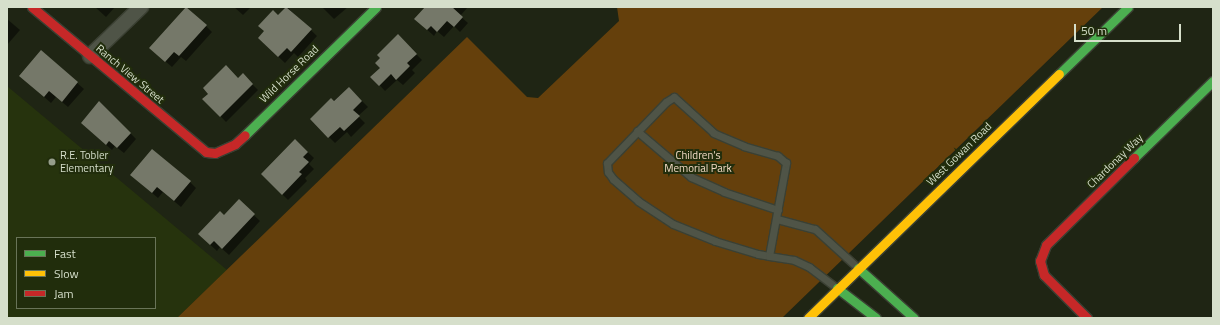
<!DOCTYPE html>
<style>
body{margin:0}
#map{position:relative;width:1220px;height:325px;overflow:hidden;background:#1f2514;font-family:"Titillium Web",sans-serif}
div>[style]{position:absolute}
.built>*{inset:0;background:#26330d}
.green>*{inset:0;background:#65400c}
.shadow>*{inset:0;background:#0007}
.building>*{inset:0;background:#757869}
.roads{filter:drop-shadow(1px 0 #3b4033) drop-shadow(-1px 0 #3b4033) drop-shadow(0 1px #3b4033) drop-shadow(0 -1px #3b4033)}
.lane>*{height:7px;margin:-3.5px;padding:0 3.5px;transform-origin:3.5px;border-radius:3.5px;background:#4f5447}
.street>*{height:14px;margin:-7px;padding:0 7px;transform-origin:7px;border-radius:7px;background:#4f5447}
.fast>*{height:9px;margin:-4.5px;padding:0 4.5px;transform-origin:4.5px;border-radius:4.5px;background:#4caf50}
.slow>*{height:9px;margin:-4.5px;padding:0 4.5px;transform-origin:4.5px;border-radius:4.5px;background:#ffc107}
.jam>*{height:9px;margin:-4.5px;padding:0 4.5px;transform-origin:4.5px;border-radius:4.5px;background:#c62828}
.dots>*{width:11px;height:11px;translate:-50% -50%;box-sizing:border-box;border:2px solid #212d0c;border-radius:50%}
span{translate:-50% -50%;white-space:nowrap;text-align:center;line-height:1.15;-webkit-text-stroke:4px #212d0c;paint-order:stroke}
.street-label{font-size:11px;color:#d6dfcb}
.poi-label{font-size:11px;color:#d6dfcb}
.left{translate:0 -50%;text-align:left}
.park-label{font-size:11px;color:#f0d9c3}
.frame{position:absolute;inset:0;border:8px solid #d6dfcb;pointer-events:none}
.legend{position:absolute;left:16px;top:237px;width:140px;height:72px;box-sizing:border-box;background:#212d0c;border:1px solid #697458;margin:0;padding:5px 7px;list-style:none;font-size:12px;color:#d6dfcb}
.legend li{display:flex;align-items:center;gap:8px;height:20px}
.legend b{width:20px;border:1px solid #697458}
.scale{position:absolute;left:1074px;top:24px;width:107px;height:18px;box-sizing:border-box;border:2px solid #d6dfcb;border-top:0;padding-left:5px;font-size:12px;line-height:14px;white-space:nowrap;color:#d6dfcb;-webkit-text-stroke:3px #212d0c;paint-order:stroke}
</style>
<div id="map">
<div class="built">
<i style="clip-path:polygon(evenodd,7px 86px,227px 270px,177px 318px,7px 318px,7px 86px,17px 238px,155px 238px,155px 308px,17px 308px,17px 238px)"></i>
</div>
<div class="green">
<i style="clip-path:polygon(617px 7px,1103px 7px,782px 318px,177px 318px,467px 37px,527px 97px,538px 98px,619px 21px)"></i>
</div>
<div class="shadow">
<i style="clip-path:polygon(95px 7px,115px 7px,106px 17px)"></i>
<i style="clip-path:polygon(234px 7px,251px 7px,243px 15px)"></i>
<i style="clip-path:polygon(287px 7px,317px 36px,298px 57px,294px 53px,285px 63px,265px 44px,279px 16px)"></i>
<i style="clip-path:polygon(322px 7px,348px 7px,334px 19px)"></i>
<i style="clip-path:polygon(427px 7px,468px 7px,460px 16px,468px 23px,460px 32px,454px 26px,444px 37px,437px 31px,434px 36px,422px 25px)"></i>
<i style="clip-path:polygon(7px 19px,20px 30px,7px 45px)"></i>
<i style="clip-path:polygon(206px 26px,212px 32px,186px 61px,181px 57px,172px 67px,157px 54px)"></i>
<i style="clip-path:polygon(398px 36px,422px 60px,412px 70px,415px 73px,403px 85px,397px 80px,385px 91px,372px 77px,381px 68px)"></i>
<i style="clip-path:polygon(42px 52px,84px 89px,68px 107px,56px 97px,51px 103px,27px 82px)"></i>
<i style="clip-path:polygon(243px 75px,258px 90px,226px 122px,204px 99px)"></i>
<i style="clip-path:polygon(349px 88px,368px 107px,358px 116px,365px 123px,351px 137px,347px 132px,335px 143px,311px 119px)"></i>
<i style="clip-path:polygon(100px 102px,136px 139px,124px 153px,115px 146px,112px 150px,88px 129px)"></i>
<i style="clip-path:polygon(295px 140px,314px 158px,309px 164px,314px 169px,305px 178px,307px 181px,288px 200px,262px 174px)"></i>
<i style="clip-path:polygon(138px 181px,190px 182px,196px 188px,181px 207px,163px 192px,158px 198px)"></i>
<i style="clip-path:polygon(239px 201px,260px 221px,229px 255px,220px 247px,217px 251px,205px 240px)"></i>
</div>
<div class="building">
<i style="clip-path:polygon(186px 7px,207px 25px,179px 56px,174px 52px,165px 62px,149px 48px)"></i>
<i style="clip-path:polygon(286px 7px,312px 29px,291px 52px,287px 48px,278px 57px,258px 38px,264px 31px,258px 26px,273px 10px,278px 15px)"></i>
<i style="clip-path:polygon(425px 7px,452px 7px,463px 17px,454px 27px,447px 21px,437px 32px,431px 26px,427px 30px,414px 19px)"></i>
<i style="clip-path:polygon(398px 34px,417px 54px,407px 63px,410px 66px,396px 80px,391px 74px,379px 86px,370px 77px,380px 68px,375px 63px,380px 58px,377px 55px)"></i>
<i style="clip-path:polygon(41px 50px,78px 82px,62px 102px,49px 91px,44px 97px,19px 76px)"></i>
<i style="clip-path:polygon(226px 65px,238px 78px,243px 73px,253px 84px,220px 117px,202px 99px,208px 94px,203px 88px)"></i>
<i style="clip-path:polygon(349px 87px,362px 101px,353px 110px,360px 116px,344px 131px,340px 127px,328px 138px,310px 119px,331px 98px,334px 101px)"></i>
<i style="clip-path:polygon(99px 101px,131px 133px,117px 148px,109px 141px,106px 145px,81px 123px)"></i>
<i style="clip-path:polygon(295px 139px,308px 152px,303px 157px,309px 162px,299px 172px,302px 174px,282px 195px,261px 174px)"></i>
<i style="clip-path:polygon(152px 149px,191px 181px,174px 201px,157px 187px,152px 193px,130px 175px)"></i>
<i style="clip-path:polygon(239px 199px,255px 214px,222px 249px,214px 241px,210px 245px,198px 234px,220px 211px,224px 215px)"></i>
</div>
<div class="roads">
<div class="lane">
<i style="left:637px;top:131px;width:71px;rotate:40.4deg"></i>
<i style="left:691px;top:177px;width:36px;rotate:24deg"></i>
<i style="left:724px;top:192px;width:57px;rotate:18.4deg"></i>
<i style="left:777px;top:219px;width:39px;rotate:15deg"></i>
<i style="left:815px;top:229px;width:58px;rotate:42.2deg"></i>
<i style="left:769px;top:256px;width:95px;rotate:-79.6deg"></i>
<i style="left:786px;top:163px;width:11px;rotate:-139deg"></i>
<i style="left:778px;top:156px;width:35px;rotate:-164deg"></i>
<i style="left:744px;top:146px;width:33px;rotate:-157deg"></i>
<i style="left:714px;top:133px;width:54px;rotate:-138deg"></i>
<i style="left:674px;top:97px;width:9px;rotate:148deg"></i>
<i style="left:666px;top:102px;width:85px;rotate:134deg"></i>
<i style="left:607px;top:163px;width:9px;rotate:84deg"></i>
<i style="left:608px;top:172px;width:9px;rotate:54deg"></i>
<i style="left:613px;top:179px;width:33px;rotate:41deg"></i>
<i style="left:638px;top:201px;width:42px;rotate:33.3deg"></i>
<i style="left:673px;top:224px;width:45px;rotate:22deg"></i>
<i style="left:715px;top:241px;width:45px;rotate:16.8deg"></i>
<i style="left:758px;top:254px;width:11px;rotate:10deg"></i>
<i style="left:769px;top:256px;width:25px;rotate:9deg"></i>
<i style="left:794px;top:260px;width:17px;rotate:25deg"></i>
<i style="left:809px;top:267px;width:34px;rotate:37deg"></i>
</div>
<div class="street">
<i style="left:90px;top:56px;width:71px;rotate:-43.9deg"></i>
</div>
<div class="fast">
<i style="left:1059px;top:74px;width:96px;rotate:-44.2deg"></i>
<i style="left:245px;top:135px;width:183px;rotate:-44.3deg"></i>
<i style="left:1134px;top:158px;width:110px;rotate:-44.3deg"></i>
<i style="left:858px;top:268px;width:75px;rotate:41.8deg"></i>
<i style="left:837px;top:288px;width:49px;rotate:37.6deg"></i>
</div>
<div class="slow">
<i style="left:808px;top:318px;width:350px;rotate:-44.2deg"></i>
</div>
<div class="jam">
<i style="left:32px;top:7px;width:226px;rotate:39.8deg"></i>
<i style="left:206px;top:152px;width:9px;rotate:6deg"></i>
<i style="left:215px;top:153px;width:22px;rotate:-24deg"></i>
<i style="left:235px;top:144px;width:13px;rotate:-42deg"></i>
<i style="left:1087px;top:318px;width:61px;rotate:-135deg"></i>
<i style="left:1044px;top:275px;width:15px;rotate:-106deg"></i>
<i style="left:1040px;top:261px;width:17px;rotate:-69deg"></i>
<i style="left:1046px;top:245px;width:124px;rotate:-44.7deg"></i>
</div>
</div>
<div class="dots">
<i style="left:52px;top:162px;background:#969e8b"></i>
</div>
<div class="street-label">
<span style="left:130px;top:74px;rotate:40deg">Ranch View Street</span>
<span style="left:289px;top:74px;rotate:-44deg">Wild Horse Road</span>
<span style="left:959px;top:154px;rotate:-44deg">West Gowan Road</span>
<span style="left:1115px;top:161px;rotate:-44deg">Chardonay Way</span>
</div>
<div class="poi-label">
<span class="left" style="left:60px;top:162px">R.E. Tobler<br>Elementary</span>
</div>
<div class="park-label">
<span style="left:698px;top:162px">Children's<br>Memorial Park</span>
</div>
<div class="frame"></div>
<ul class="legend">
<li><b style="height:5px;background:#4caf50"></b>Fast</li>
<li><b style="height:5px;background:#ffc107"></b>Slow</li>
<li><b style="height:5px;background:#c62828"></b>Jam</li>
</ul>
<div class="scale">50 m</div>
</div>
